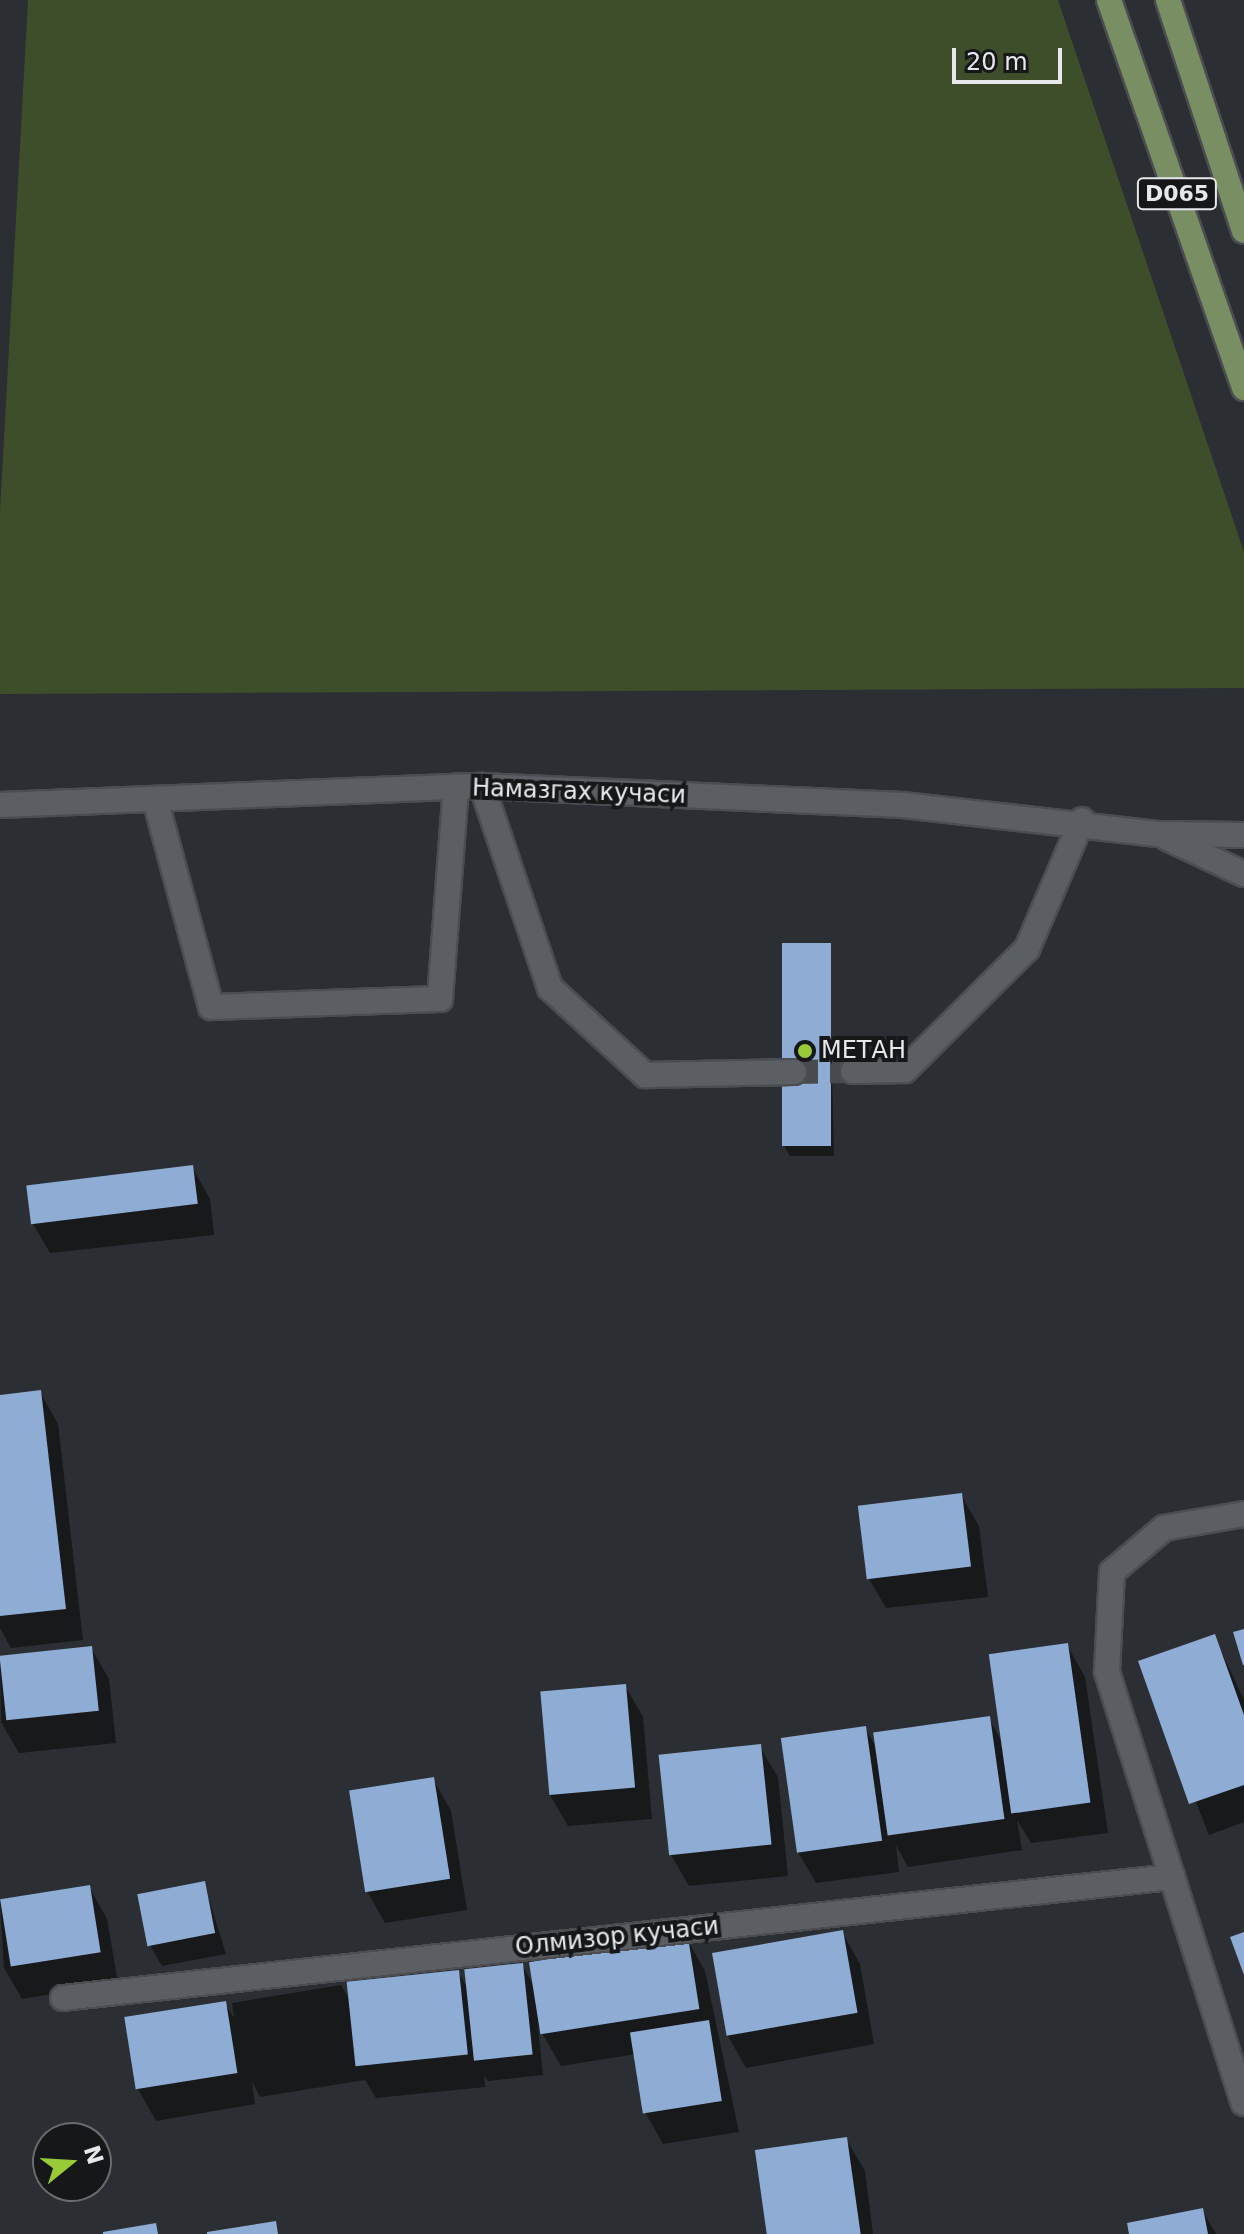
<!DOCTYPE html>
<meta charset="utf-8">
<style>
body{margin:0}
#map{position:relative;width:1244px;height:2234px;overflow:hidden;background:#2b2f33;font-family:"DejaVu Sans",sans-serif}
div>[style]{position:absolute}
.green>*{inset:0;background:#3f4e2a}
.shadow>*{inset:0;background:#0007}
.building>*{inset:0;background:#8eacd4;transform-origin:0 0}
.minor-tunnel>*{height:24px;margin-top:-12px;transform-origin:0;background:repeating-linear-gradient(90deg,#474b4f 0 24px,transparent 0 36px)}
.roads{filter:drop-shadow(2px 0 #4b4d51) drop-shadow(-2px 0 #4b4d51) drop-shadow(0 2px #4b4d51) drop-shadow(0 -2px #4b4d51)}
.minor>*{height:24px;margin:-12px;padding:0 12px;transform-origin:12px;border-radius:12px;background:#5b5f64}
.major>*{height:24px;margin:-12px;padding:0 12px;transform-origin:12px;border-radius:12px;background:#7a8e63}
.dots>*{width:22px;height:22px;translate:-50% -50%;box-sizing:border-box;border:4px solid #151719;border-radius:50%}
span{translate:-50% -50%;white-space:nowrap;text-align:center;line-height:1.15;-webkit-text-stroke:8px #151719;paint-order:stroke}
.shield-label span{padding:2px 6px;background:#151719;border:2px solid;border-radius:6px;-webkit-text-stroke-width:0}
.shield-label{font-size:22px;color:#e6e8eb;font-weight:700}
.street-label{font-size:24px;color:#e6e8eb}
.poi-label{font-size:24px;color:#e6e8eb}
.left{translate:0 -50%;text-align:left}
.north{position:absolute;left:32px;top:2122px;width:80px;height:80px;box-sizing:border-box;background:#151719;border:2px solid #696b6d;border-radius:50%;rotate:72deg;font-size:22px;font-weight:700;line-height:32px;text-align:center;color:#e6e8eb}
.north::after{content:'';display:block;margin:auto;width:28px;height:36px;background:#98cb37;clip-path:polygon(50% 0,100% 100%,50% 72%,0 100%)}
.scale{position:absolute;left:952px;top:48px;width:110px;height:36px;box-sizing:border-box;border:4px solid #e6e8eb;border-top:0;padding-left:10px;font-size:24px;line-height:28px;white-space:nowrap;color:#e6e8eb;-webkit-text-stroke:6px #151719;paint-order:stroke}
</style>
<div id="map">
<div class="green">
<i style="clip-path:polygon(28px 0,1058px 0,1244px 552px,1244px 688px,0 694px,0 512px)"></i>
</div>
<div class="shadow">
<i style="clip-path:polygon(829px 945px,834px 1156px,790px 1156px,784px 1146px)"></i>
<i style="clip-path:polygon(192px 1167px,210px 1199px,214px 1235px,50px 1253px,32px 1222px)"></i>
<i style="clip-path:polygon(40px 1392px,58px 1424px,83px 1640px,11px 1648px,0 1628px,0 1397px)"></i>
<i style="clip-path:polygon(961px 1495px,979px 1526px,988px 1597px,886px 1608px,868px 1577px)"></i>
<i style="clip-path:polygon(1214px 1636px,1244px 1700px,1244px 1822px,1209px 1835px,1141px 1663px)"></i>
<i style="clip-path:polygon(1067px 1645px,1085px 1677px,1108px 1833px,1031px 1843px,1017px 1820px,1022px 1850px,908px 1867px,896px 1845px,899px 1872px,816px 1883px,798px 1852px,865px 1728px,877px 1749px,989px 1719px,1003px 1743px)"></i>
<i style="clip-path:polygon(91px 1648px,109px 1679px,116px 1743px,19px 1753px,1px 1722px,0 1658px)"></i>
<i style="clip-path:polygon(625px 1686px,643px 1717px,652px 1819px,568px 1826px,550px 1795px)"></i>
<i style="clip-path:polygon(759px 1746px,778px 1777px,788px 1876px,689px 1886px,671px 1855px)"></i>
<i style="clip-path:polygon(433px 1779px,451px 1811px,467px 1910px,385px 1923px,367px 1891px)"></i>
<i style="clip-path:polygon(204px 1883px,226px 1954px,162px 1966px,150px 1945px)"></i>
<i style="clip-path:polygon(89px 1887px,107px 1919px,118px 1983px,22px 1999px,4px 1968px,0 1902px)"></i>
<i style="clip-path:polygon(842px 1932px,860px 1964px,874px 2044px,746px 2068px,728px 2036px)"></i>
<i style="clip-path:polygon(687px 1939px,705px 1971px,739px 2132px,663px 2144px,645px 2112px,636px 2054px,561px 2066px,538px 2026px,543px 2075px,488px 2081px,484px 2075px,485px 2087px,376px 2098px,365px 2080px,260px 2097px,252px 2081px,255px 2104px,156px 2121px,138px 2089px,225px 2003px,234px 2018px,232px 2003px,341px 1985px,351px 2002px,458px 1972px,468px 1989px,522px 1965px,535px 1988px)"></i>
<i style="clip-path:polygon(846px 2139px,865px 2171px,873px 2234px,769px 2234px)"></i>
<i style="clip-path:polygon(1202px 2210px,1216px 2234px,1131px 2234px)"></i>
</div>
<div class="building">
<i style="left:782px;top:943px;width:49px;height:203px"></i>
<i style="left:193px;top:1165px;width:39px;height:168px;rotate:83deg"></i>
<i style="clip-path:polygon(41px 1390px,66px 1609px,0 1616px,0 1395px)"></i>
<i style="left:962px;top:1493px;width:74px;height:105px;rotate:83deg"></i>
<i style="clip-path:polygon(1244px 1629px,1244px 1665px,1243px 1665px,1233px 1632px)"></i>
<i style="clip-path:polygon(1215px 1634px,1244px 1715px,1244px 1785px,1189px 1804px,1138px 1661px)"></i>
<i style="left:1068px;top:1643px;width:161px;height:80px;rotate:82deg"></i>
<i style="left:92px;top:1646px;width:65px;height:93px;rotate:84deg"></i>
<i style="left:626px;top:1684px;width:104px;height:86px;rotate:85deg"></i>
<i style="left:990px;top:1716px;width:104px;height:118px;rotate:82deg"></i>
<i style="left:866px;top:1726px;width:116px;height:86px;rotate:82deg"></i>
<i style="left:761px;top:1744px;width:101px;height:103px;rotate:84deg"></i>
<i style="left:434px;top:1777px;width:103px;height:86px;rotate:81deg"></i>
<i style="left:205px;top:1881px;width:53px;height:69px;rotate:79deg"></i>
<i style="left:90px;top:1885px;width:68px;height:91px;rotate:81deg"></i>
<i style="left:843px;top:1930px;width:84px;height:133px;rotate:80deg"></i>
<i style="clip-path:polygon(1244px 1932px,1244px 1975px,1230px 1937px)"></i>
<i style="left:688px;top:1937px;width:73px;height:161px;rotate:81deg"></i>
<i style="left:523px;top:1963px;width:92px;height:59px;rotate:84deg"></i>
<i style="left:459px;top:1970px;width:85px;height:113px;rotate:84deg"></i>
<i style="left:226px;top:2001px;width:73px;height:103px;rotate:81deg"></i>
<i style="left:709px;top:2020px;width:82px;height:80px;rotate:81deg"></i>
<i style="left:847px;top:2137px;width:98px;height:93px;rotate:82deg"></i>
<i style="clip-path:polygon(1203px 2208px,1208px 2234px,1129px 2234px,1127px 2223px)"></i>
<i style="clip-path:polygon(276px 2221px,278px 2234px,207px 2234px,207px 2232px)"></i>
<i style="clip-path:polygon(156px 2223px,158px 2234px,103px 2234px,103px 2232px)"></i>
</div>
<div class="minor-tunnel">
<i style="left:794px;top:1072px;width:59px;rotate:-1deg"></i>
</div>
<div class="roads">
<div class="minor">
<i style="left:482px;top:786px;width:213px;rotate:71.4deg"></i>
<i style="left:550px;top:988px;width:129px;rotate:42.5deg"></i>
<i style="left:645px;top:1075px;width:149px;rotate:-1.2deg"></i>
<i style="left:155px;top:799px;width:215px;rotate:74.9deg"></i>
<i style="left:211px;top:1007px;width:229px;rotate:-2deg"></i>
<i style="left:440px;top:999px;width:213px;rotate:-85.7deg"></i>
<i style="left:0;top:805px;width:482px;rotate:-2.3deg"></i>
<i style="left:482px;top:786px;width:421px;rotate:2.6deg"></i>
<i style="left:903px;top:805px;width:256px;rotate:6.5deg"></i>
<i style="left:1157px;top:834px;width:87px;rotate:0.7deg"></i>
<i style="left:1167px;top:838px;width:85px;rotate:25.1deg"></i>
<i style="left:853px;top:1071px;width:52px;rotate:-1.1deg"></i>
<i style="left:905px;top:1070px;width:172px;rotate:-44.8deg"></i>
<i style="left:1027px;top:949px;width:140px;rotate:-66.9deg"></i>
<i style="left:1244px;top:1514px;width:81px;rotate:170.1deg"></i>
<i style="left:1164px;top:1528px;width:68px;rotate:139.8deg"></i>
<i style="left:1112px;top:1572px;width:100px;rotate:92.9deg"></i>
<i style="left:1107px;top:1672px;width:452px;rotate:72.4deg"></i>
<i style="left:63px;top:1998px;width:1116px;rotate:-6.23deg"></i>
</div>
<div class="major">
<i style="left:1109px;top:0;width:411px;rotate:70.8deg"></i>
<i style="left:1168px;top:0;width:243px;rotate:71.8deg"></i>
</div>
</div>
<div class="dots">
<i style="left:805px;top:1051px;background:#98cb37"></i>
</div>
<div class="shield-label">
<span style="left:1177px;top:194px">D065</span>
</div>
<div class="street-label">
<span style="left:579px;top:792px;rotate:2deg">Намазгах кучаси</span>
<span style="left:617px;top:1937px;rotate:-6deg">Олмизор кучаси</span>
</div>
<div class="poi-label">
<span class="left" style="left:821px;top:1051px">МЕТАН</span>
</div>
<div class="north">N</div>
<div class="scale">20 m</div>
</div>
